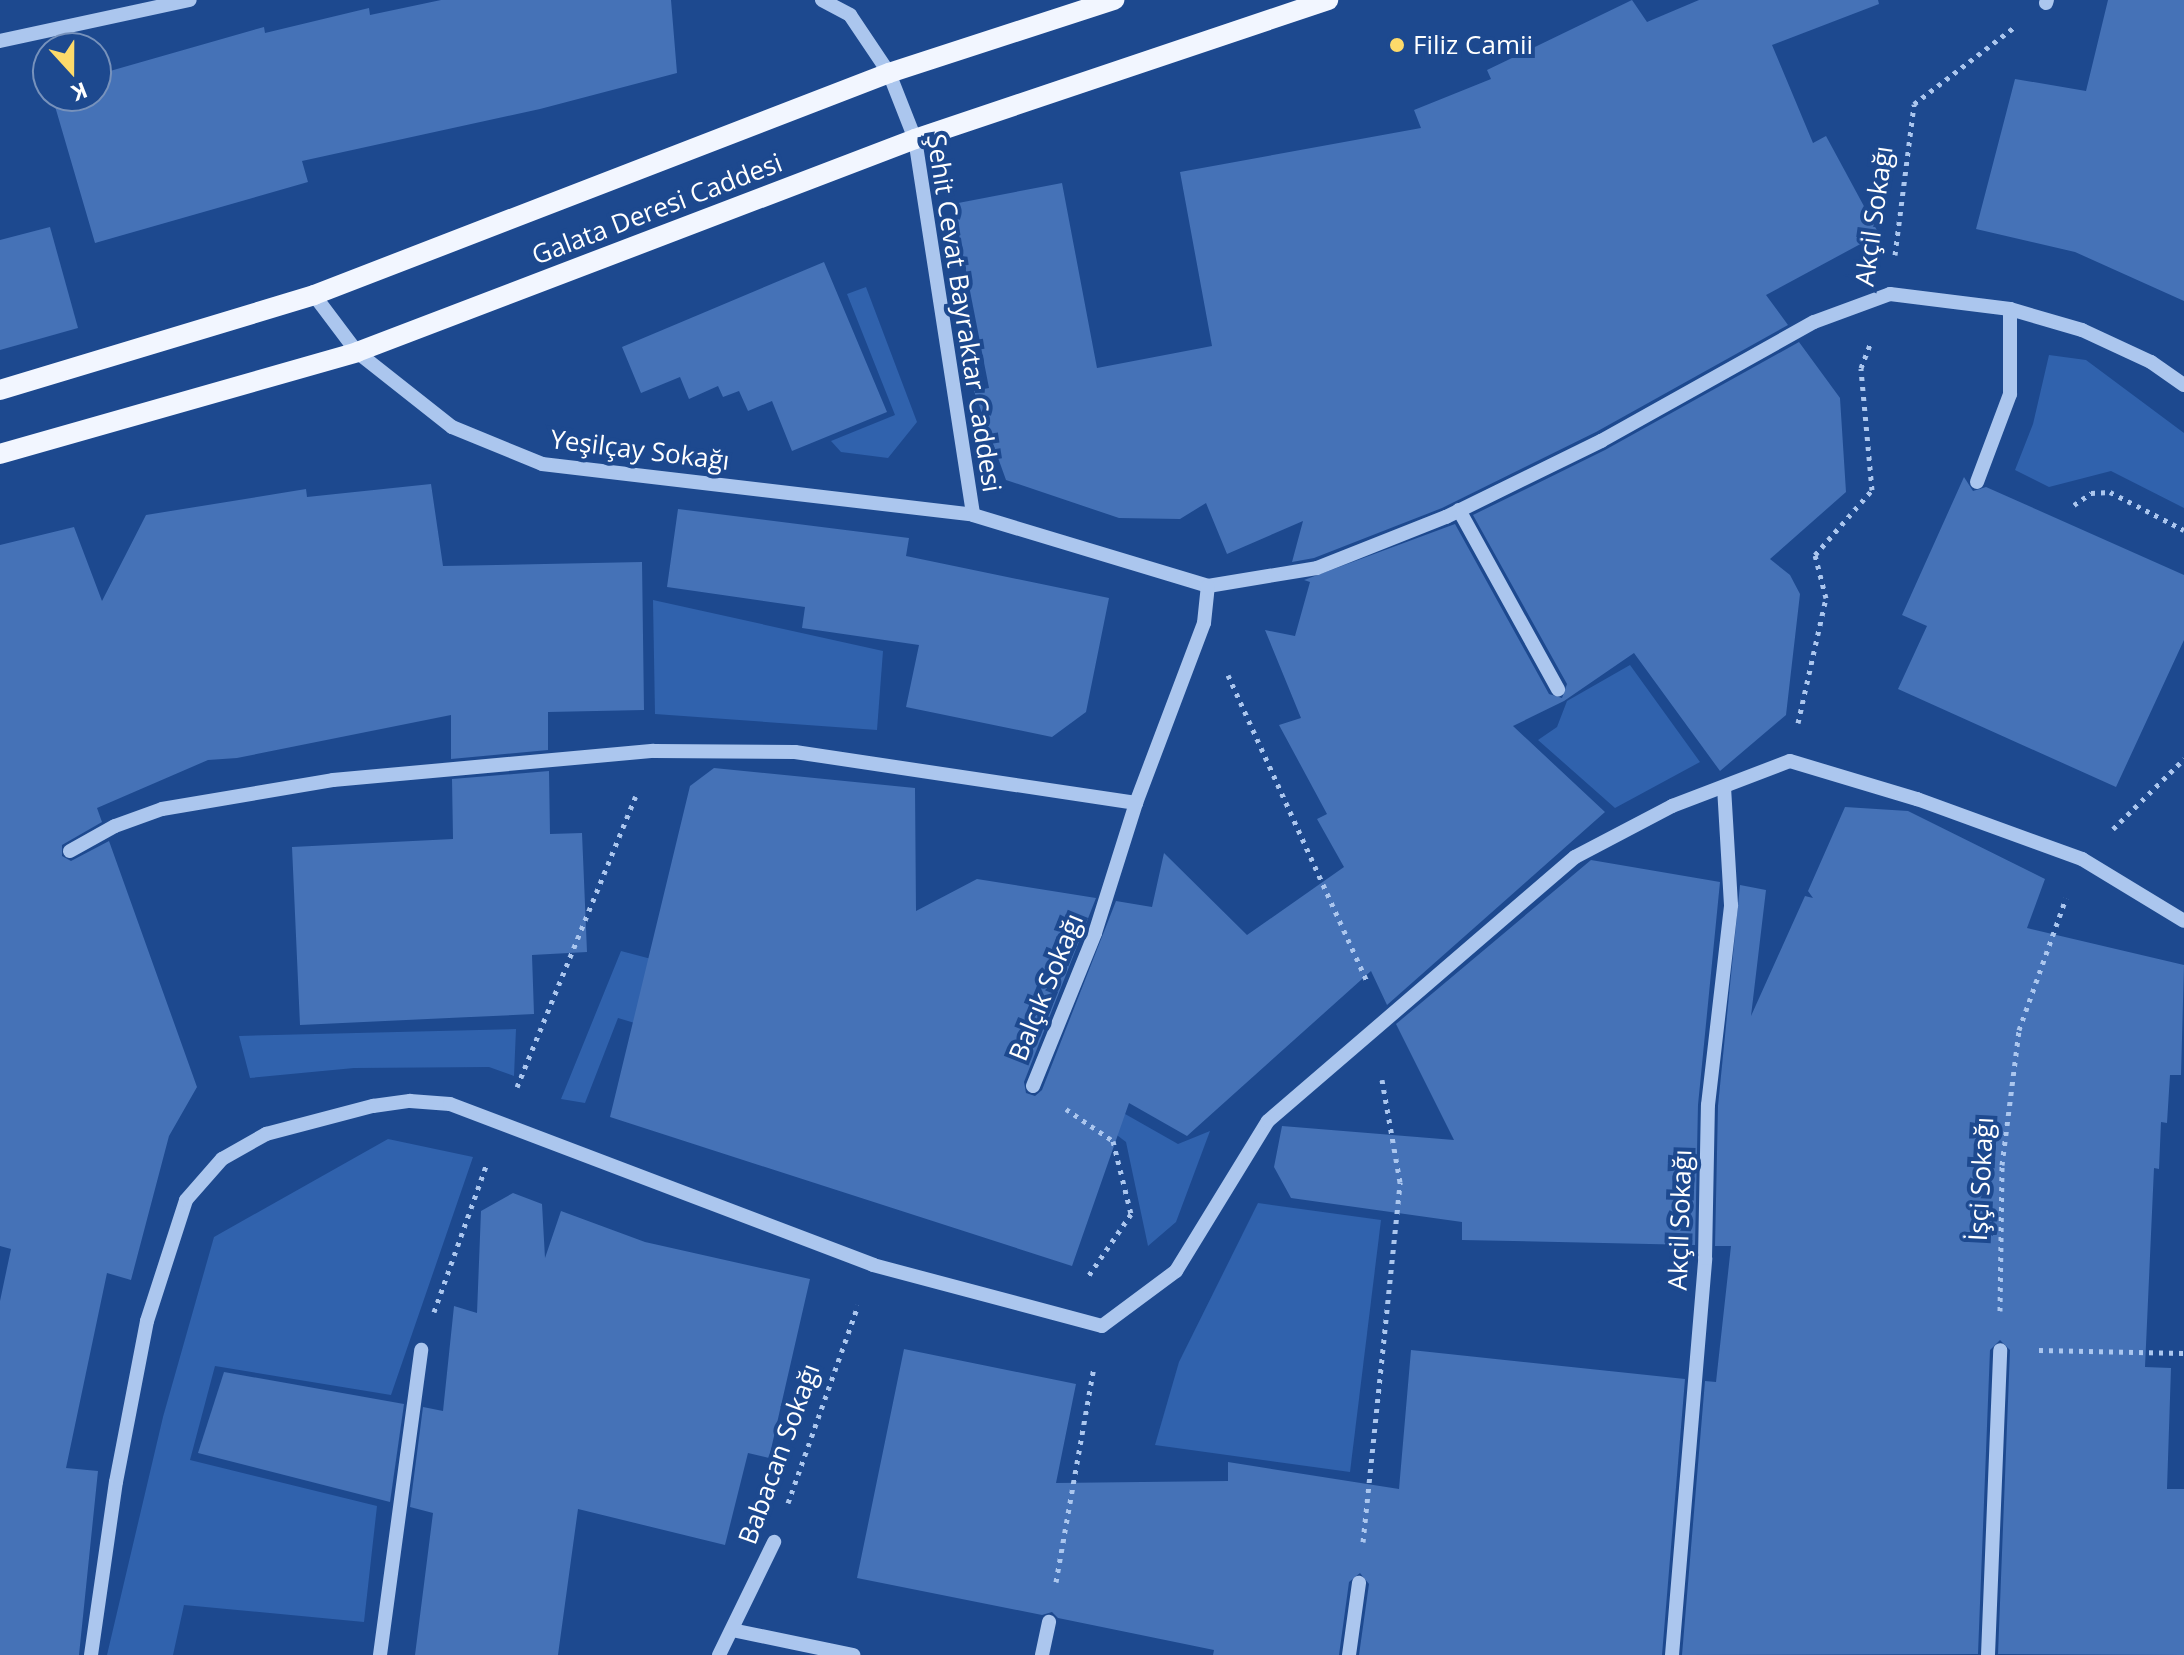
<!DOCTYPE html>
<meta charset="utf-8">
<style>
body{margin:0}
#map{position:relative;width:2184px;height:1655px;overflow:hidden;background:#1d498f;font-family:"Open Sans",sans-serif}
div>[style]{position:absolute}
.green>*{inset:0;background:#3062ad}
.building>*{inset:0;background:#4572b7}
.path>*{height:5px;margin-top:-2.5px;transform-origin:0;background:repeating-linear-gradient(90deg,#abc6ee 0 4px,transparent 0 10px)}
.minor>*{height:14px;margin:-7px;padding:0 7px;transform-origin:7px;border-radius:7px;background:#abc6ee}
.major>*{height:20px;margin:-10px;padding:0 10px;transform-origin:10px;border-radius:10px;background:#f2f6ff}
.dots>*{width:22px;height:22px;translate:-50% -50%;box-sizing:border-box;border:4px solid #1d498f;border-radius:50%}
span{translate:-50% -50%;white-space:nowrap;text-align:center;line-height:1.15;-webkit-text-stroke:8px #1d498f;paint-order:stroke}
.poi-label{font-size:26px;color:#fff}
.left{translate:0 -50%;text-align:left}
.street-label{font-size:26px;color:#fff}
.north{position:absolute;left:32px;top:32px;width:80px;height:80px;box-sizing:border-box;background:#1d498f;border:2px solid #7792bc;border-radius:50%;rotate:159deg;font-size:22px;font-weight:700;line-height:32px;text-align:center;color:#fff}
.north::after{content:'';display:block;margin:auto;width:28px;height:36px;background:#fdda6a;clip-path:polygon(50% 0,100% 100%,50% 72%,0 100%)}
</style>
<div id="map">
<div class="green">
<i style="clip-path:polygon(866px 287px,917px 422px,888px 458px,841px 452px,831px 441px,895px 415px,847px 294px)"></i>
<i style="clip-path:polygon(2049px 355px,2086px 360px,2184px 433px,2184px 508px,2111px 471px,2049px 487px,2015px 470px,2033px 424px)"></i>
<i style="clip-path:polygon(653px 600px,883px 651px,877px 730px,655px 714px)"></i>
<i style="clip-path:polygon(1630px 665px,1700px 762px,1615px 808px,1538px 740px,1557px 727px,1567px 701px)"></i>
<i style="clip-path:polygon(621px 951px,773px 991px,751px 1058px,618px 1018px,585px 1103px,561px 1099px)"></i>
<i style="clip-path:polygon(516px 1029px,514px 1076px,489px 1067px,354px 1068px,250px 1078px,239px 1036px)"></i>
<i style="clip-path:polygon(1067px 1081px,1178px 1144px,1210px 1131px,1176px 1222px,1148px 1246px,1126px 1142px,1063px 1094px)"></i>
<i style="clip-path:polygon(388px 1139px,473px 1157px,391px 1395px,215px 1366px,190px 1460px,377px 1506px,364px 1622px,184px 1605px,173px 1655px,107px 1655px,163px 1417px,214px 1237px)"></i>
<i style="clip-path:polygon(1258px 1203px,1381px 1220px,1350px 1472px,1155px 1445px,1179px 1362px)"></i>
</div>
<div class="building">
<i style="clip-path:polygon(441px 0,671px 0,677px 73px,540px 109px,302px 161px,308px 182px,95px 243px,52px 96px,96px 96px,96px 75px,264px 27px,265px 33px,369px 8px,370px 15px)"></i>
<i style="clip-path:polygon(1632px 0,1647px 22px,1699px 0,1878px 0,1879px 4px,1772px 45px,1813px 143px,1826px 136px,1879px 234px,1766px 295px,1788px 325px,1596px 432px,1442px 508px,1314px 558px,1292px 562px,1303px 521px,1227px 554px,1206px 503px,1180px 519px,1119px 518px,1006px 480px,974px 391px,989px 388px,953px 204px,1062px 183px,1097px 368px,1212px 346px,1180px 172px,1421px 128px,1414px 110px,1491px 79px,1487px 70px)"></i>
<i style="clip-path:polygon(2108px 0,2184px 0,2184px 301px,2075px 252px,1976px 229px,2015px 79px,2086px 91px)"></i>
<i style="clip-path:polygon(50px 227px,78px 328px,0 350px,0 240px)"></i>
<i style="clip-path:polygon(824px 262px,887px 412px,792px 451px,772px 401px,748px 411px,739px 391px,723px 397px,718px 386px,689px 399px,680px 377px,641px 393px,622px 347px)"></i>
<i style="clip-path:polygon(1799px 342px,1840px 398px,1846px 492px,1770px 559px,1790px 575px,1800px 594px,1786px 715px,1720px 771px,1634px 653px,1564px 701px,1513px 726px,1605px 812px,1387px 1005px,1371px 971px,1187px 1136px,1129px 1103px,1072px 1266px,610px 1117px,690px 786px,714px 768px,915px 788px,916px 911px,977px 879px,1096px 898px,1024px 1082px,1026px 1093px,1035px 1096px,1042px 1090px,1116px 901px,1152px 907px,1164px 853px,1247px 935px,1344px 867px,1317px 819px,1327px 814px,1279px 725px,1301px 718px,1265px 630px,1295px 636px,1310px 582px,1304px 580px,1455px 524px,1549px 694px,1562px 698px,1567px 684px,1473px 515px,1605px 450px)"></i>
<i style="clip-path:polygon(1964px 477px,1973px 491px,1986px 487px,2184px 575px,2184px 640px,2116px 787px,1898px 689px,1927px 626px,1902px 615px)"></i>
<i style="clip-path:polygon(431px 484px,443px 566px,642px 562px,644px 710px,548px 712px,548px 750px,451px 759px,451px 715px,237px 758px,208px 760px,97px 808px,102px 822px,62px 845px,62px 856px,71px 861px,109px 841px,197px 1087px,169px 1136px,131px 1280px,107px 1273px,66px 1468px,98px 1471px,79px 1655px,0 1655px,0 1301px,11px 1249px,0 1246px,0 545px,74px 527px,102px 601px,146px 515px,306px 489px,307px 497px)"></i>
<i style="clip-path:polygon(678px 509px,909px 538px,906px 556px,1109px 598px,1086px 712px,1052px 737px,906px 707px,919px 645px,802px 628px,805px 607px,667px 587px)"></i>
<i style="clip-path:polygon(549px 771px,550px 834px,582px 833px,587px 952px,532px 955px,534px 1014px,300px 1025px,292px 847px,453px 839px,452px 779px)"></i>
<i style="clip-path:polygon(1845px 807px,1908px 811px,2045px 879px,2027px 928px,2184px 965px,2181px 1075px,2170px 1075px,2167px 1123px,2161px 1122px,2159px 1169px,2154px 1168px,2145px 1367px,2171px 1368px,2167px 1489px,2184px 1489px,2184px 1655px,1998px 1654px,2010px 1350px,2000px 1340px,1990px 1350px,1978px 1654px,1682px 1655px,1705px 1381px,1716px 1382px,1731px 1246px,1715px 1246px,1718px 1106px,1740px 885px,1766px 890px,1751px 1016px,1805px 896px,1813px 898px,1808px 891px)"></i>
<i style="clip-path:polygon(1591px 860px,1720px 882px,1698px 1105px,1695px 1245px,1462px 1240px,1462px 1222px,1291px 1198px,1274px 1167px,1282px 1126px,1454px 1140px,1396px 1024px)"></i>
<i style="clip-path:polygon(513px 1193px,542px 1204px,545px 1258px,561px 1211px,645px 1242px,810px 1279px,769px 1458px,748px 1453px,725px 1545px,578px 1509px,558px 1655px,415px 1655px,433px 1513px,410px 1507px,423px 1407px,443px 1411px,454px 1306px,477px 1313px,481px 1211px)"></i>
<i style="clip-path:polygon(904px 1349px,1076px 1384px,1056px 1483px,1228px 1481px,1228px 1462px,1399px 1489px,1411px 1350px,1685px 1379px,1662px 1655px,1359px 1655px,1369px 1584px,1360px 1573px,1349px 1582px,1339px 1655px,1213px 1655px,1214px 1650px,1058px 1618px,1052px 1612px,1042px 1615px,857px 1578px)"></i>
<i style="clip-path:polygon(224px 1372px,404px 1404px,390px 1502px,198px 1453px)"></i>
</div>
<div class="path">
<i style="left:1895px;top:255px;width:152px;rotate:-82.8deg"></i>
<i style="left:1914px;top:104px;width:125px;rotate:-37.5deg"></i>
<i style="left:2074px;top:505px;width:21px;rotate:-35deg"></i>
<i style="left:2091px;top:493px;width:19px;rotate:-3deg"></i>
<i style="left:2110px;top:492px;width:83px;rotate:27.2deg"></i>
<i style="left:1228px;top:675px;width:338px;rotate:65.6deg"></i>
<i style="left:1798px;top:723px;width:128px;rotate:-77.4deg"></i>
<i style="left:1826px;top:598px;width:44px;rotate:-104.3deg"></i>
<i style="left:1815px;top:555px;width:86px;rotate:-48.8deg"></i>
<i style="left:1872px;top:490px;width:122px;rotate:-95.2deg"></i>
<i style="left:1861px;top:368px;width:25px;rotate:-69deg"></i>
<i style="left:2113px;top:829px;width:100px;rotate:-44.6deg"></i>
<i style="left:517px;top:1087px;width:314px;rotate:-67.8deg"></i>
<i style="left:1066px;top:1109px;width:57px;rotate:34.2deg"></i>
<i style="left:1113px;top:1141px;width:75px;rotate:76.1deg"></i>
<i style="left:1131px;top:1214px;width:78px;rotate:124.5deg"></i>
<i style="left:2000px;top:1311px;width:146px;rotate:-89.2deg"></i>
<i style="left:2002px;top:1165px;width:136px;rotate:-82.8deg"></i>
<i style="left:2019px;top:1030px;width:140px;rotate:-70.4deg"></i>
<i style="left:434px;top:1312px;width:158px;rotate:-70.4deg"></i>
<i style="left:2039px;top:1350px;width:145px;rotate:1.2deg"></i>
<i style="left:788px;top:1503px;width:210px;rotate:-70.5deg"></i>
<i style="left:1363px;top:1542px;width:362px;rotate:-84.1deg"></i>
<i style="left:1400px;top:1182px;width:104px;rotate:-100deg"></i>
<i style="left:1056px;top:1582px;width:218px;rotate:-80deg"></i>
</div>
<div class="minor">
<i style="left:822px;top:0;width:32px;rotate:28deg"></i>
<i style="left:850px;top:15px;width:70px;rotate:56.1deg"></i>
<i style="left:889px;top:73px;width:71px;rotate:68.5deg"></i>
<i style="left:915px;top:139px;width:380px;rotate:81.2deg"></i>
<i style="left:2046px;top:3px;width:3px;rotate:-72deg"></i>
<i style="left:0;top:41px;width:194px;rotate:-12.2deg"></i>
<i style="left:314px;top:295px;width:71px;rotate:53deg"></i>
<i style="left:357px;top:352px;width:121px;rotate:38.3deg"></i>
<i style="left:452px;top:427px;width:97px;rotate:22.3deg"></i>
<i style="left:542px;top:464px;width:434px;rotate:6.7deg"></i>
<i style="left:973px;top:515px;width:245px;rotate:16.8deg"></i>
<i style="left:1208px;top:586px;width:110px;rotate:-9.4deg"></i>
<i style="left:1317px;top:568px;width:139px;rotate:-21.6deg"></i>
<i style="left:1446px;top:517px;width:173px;rotate:-26.1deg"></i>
<i style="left:1601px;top:441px;width:244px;rotate:-29.2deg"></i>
<i style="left:1814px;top:322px;width:81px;rotate:-20.2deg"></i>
<i style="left:1890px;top:294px;width:121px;rotate:7.1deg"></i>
<i style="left:2010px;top:309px;width:75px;rotate:16.3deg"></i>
<i style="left:2082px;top:330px;width:76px;rotate:24.9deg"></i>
<i style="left:2151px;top:362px;width:40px;rotate:34.9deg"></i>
<i style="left:1977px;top:482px;width:94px;rotate:-69.4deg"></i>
<i style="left:2010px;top:394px;width:85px;rotate:-90deg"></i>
<i style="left:1459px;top:510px;width:205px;rotate:61.1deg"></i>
<i style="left:70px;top:851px;width:51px;rotate:-29.1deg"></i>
<i style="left:115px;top:826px;width:50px;rotate:-19.9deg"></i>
<i style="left:162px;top:809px;width:173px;rotate:-9.6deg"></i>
<i style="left:333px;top:780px;width:322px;rotate:-5.2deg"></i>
<i style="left:654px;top:751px;width:141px;rotate:0.4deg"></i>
<i style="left:795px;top:752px;width:345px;rotate:8.5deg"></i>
<i style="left:1136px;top:803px;width:192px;rotate:-69.3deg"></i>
<i style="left:1204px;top:623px;width:37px;rotate:-84deg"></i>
<i style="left:1033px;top:1086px;width:165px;rotate:-67.9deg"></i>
<i style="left:1095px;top:933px;width:136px;rotate:-72.5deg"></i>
<i style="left:732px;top:1630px;width:124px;rotate:11.7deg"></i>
<i style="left:91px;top:1655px;width:175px;rotate:-81.8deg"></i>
<i style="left:116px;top:1482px;width:164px;rotate:-79.1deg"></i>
<i style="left:147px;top:1321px;width:127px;rotate:-72.1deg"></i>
<i style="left:186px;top:1200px;width:55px;rotate:-48.7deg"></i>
<i style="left:222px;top:1159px;width:51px;rotate:-29.6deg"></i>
<i style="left:266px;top:1134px;width:111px;rotate:-14.7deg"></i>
<i style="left:373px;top:1106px;width:37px;rotate:-8deg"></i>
<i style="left:410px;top:1101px;width:40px;rotate:4.3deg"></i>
<i style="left:450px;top:1104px;width:453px;rotate:20.8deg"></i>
<i style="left:873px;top:1265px;width:237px;rotate:14.9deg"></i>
<i style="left:1102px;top:1326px;width:92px;rotate:-36.6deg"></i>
<i style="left:1176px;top:1271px;width:176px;rotate:-58.5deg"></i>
<i style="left:1268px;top:1121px;width:405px;rotate:-40.7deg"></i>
<i style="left:1575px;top:857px;width:110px;rotate:-27.7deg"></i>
<i style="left:1672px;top:806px;width:126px;rotate:-20.9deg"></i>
<i style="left:1790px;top:761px;width:133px;rotate:16.7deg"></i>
<i style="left:1917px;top:799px;width:176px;rotate:20deg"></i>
<i style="left:2082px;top:859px;width:119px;rotate:31.3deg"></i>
<i style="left:380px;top:1655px;width:308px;rotate:-82.3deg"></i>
<i style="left:719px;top:1655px;width:126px;rotate:-64deg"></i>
<i style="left:1042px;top:1655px;width:34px;rotate:-78deg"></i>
<i style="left:1349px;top:1655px;width:73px;rotate:-82.1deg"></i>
<i style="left:1672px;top:1655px;width:398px;rotate:-85.2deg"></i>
<i style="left:1705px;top:1258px;width:153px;rotate:-88.9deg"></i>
<i style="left:1708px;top:1105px;width:201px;rotate:-83.4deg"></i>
<i style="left:1731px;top:905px;width:117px;rotate:-93.4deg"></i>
<i style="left:1988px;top:1655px;width:305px;rotate:-87.7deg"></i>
</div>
<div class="major">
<i style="left:0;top:390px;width:328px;rotate:-16.8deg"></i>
<i style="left:314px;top:295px;width:616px;rotate:-21.11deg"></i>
<i style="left:889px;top:73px;width:237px;rotate:-18deg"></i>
<i style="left:0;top:454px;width:371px;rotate:-15.9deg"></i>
<i style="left:357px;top:352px;width:597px;rotate:-20.89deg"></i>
<i style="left:915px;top:139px;width:436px;rotate:-18.6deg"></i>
</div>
<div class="dots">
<i style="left:1397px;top:45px;background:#fdda6a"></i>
</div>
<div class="poi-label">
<span class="left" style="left:1413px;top:45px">Filiz Camii</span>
</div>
<div class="street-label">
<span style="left:657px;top:209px;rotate:-21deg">Galata Deresi Caddesi</span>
<span style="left:1874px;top:216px;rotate:-82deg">Akçil Sokağı</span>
<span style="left:964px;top:313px;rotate:81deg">Şehit Cevat Bayraktar Caddesi</span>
<span style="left:640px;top:450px;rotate:7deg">Yeşilçay Sokağı</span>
<span style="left:1046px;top:987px;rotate:-68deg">Balçık Sokağı</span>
<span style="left:1981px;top:1179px;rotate:-87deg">İşçi Sokağı</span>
<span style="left:1680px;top:1220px;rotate:-88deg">Akçil Sokağı</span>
<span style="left:779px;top:1454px;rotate:-70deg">Babacan Sokağı</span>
</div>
<div class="north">K</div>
</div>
